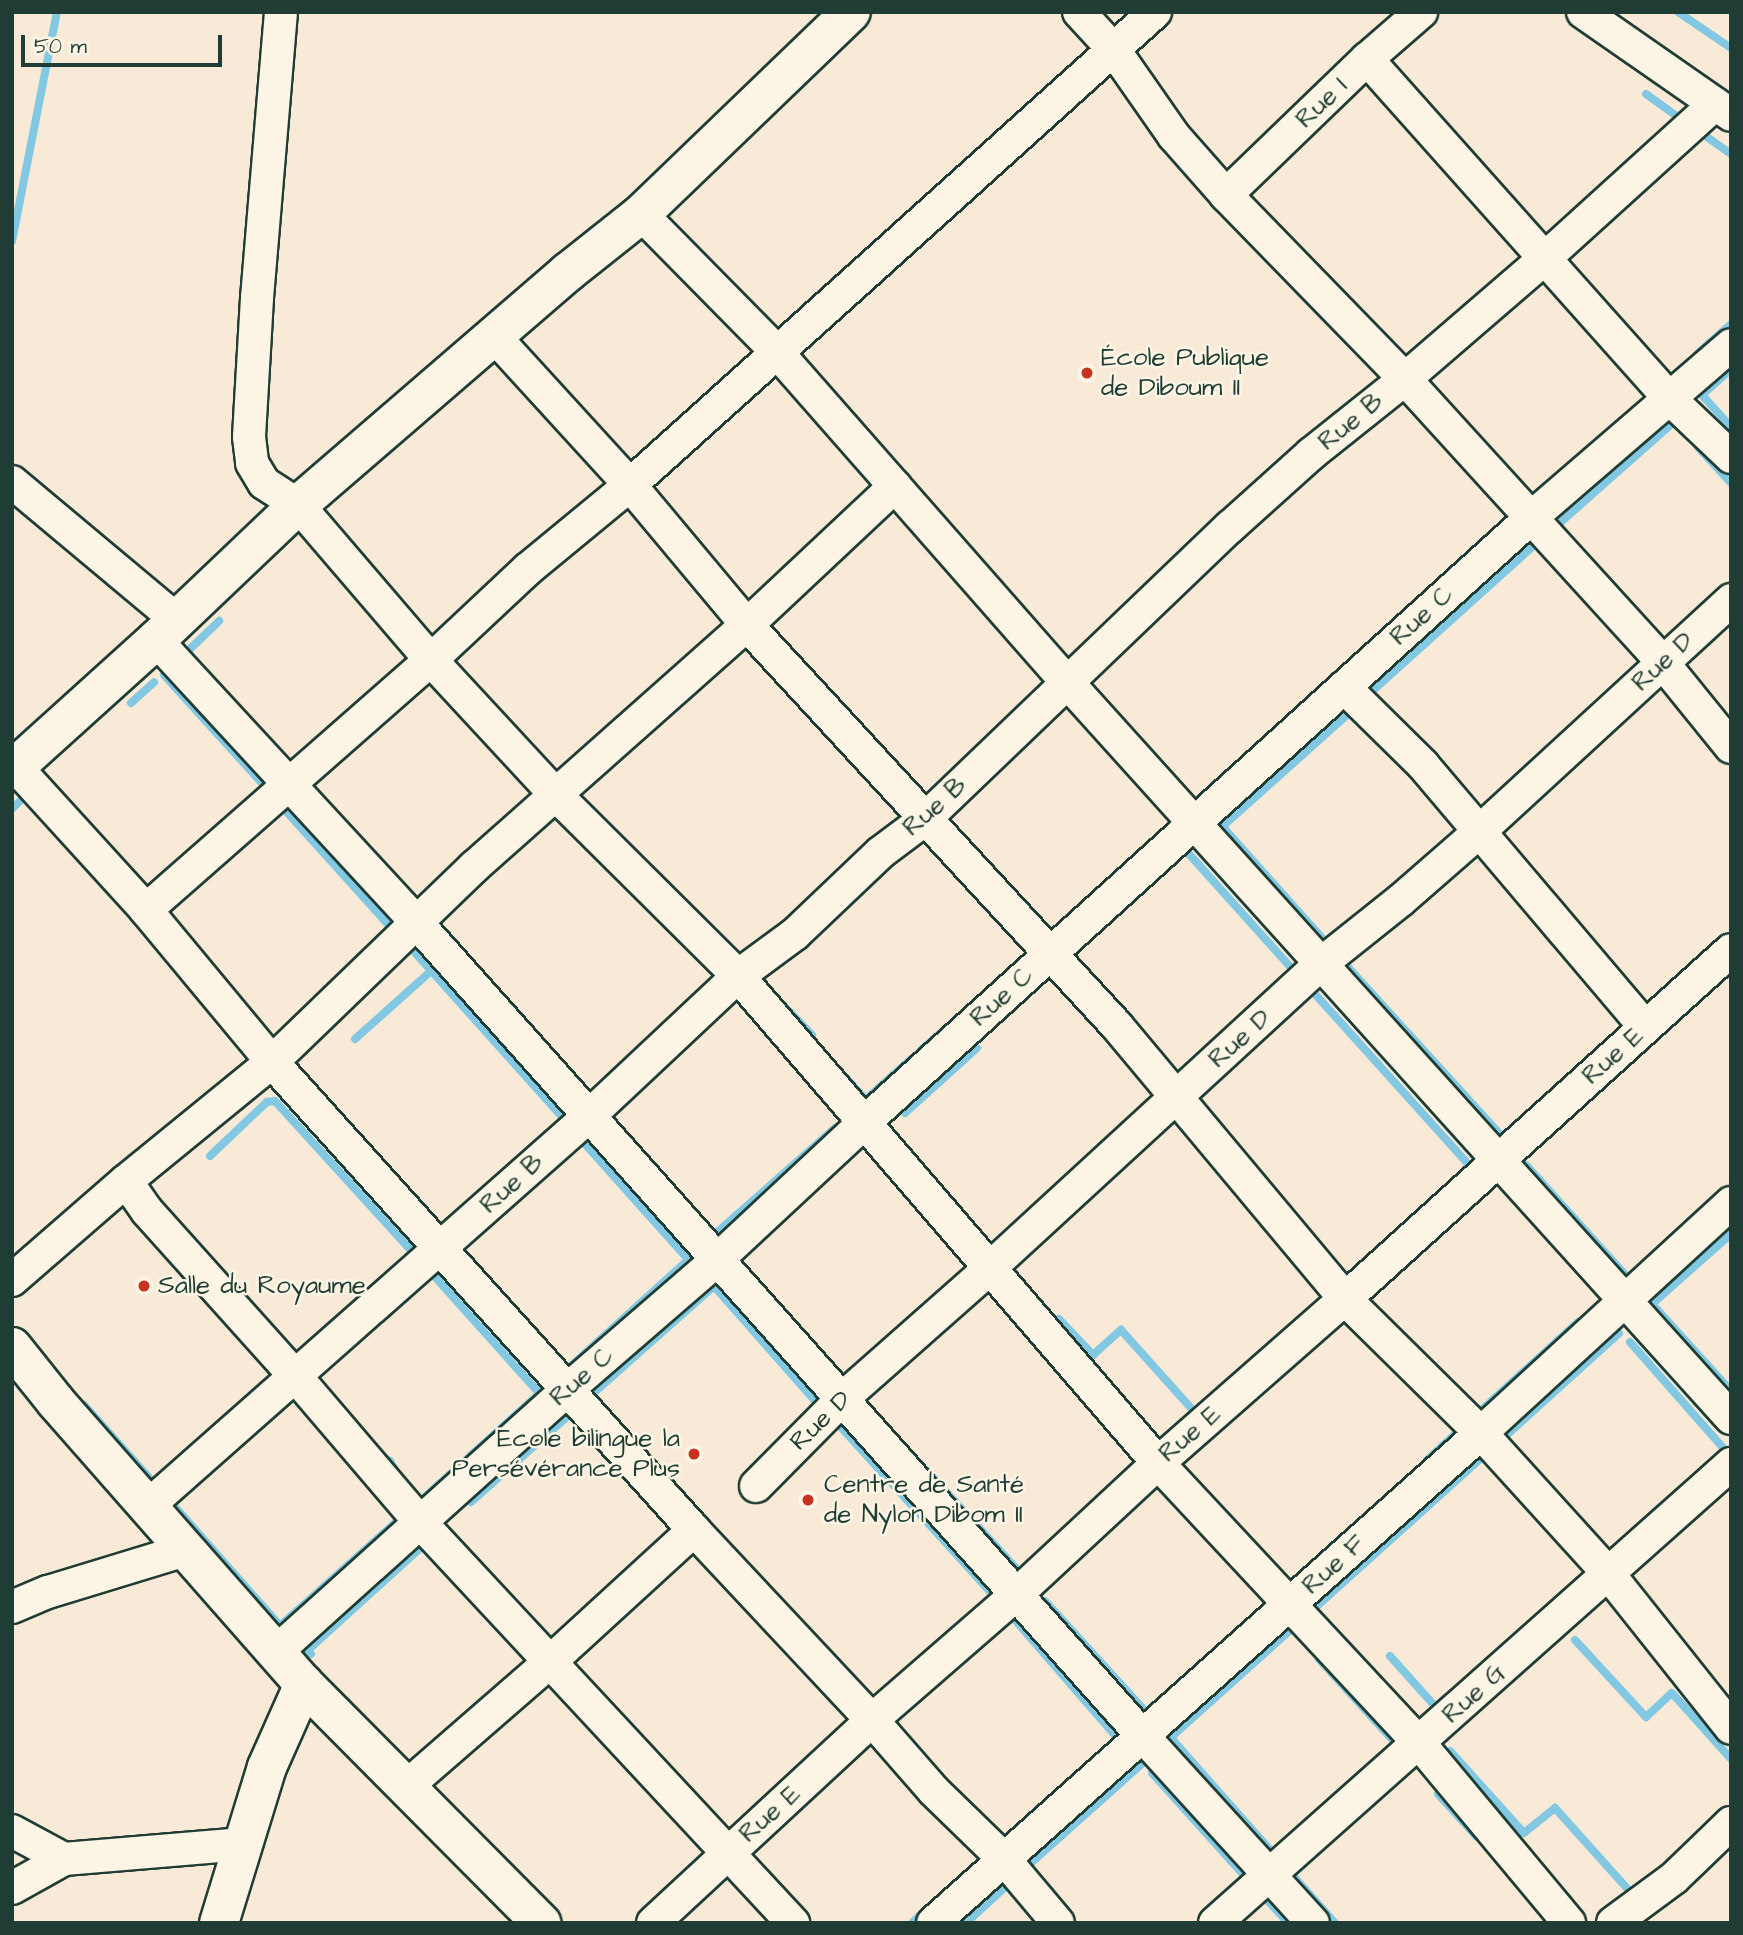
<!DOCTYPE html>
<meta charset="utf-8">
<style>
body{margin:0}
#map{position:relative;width:1743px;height:1935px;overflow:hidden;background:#f8ead6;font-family:"Architects Daughter",sans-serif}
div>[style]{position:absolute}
.stream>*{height:8px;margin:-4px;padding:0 4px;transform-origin:4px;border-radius:4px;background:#82c8e3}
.roads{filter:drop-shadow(2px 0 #1f3d34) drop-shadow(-2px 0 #1f3d34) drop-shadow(0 2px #1f3d34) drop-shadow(0 -2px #1f3d34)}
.minor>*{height:32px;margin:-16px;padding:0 16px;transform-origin:16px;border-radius:16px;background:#fcf5e5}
.tertiary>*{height:38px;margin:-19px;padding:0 19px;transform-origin:19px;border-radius:19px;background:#fcf5e5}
.secondary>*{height:38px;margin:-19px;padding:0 19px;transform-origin:19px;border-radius:19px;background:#fcf5e5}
.dots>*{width:19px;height:19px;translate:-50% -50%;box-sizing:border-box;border:4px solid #fcf5e5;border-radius:50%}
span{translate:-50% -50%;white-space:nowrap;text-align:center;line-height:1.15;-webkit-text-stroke:5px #fcf5e5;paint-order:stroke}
.street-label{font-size:26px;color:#1f3d34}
.poi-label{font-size:26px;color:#1f3d34}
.left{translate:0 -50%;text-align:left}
.right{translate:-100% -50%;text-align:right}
.frame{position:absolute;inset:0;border:14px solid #1f3d34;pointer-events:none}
.scale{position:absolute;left:21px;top:35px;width:201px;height:32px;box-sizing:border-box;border:4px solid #1f3d34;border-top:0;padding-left:9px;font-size:21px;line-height:24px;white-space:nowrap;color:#1f3d34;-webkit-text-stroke:5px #fcf5e5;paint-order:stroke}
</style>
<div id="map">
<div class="stream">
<i style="left:1678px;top:12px;width:64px;rotate:34.2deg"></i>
<i style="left:1646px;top:94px;width:48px;rotate:35.7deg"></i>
<i style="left:1697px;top:130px;width:42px;rotate:35.2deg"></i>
<i style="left:12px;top:241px;width:233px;rotate:-78.9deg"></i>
<i style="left:1697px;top:354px;width:45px;rotate:-41.4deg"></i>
<i style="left:1731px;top:369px;width:39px;rotate:138deg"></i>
<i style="left:1702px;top:395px;width:43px;rotate:47.8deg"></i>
<i style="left:1697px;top:446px;width:50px;rotate:47.4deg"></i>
<i style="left:1562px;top:521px;width:152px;rotate:-41.5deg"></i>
<i style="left:189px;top:650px;width:42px;rotate:-44deg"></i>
<i style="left:164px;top:675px;width:158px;rotate:47.8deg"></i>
<i style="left:1369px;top:694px;width:232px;rotate:-42deg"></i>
<i style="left:131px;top:703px;width:31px;rotate:-42deg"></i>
<i style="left:12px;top:809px;width:18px;rotate:-45deg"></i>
<i style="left:285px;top:810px;width:160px;rotate:48deg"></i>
<i style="left:1221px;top:825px;width:165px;rotate:48.2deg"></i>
<i style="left:1223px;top:826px;width:178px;rotate:-41.8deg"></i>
<i style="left:1189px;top:854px;width:157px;rotate:48.1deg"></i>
<i style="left:410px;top:947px;width:239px;rotate:48.2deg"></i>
<i style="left:1346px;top:965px;width:241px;rotate:47.7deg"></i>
<i style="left:1315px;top:994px;width:239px;rotate:48deg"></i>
<i style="left:784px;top:1006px;width:40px;rotate:46deg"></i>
<i style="left:812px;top:1035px;width:3px;rotate:135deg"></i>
<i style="left:810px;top:1037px;width:6px;rotate:51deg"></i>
<i style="left:355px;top:1039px;width:102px;rotate:-41.8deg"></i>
<i style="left:921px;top:1050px;width:32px;rotate:-41deg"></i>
<i style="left:848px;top:1080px;width:25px;rotate:48deg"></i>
<i style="left:864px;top:1101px;width:63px;rotate:-41.8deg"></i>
<i style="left:905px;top:1113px;width:97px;rotate:-42.1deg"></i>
<i style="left:577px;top:1135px;width:166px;rotate:48.2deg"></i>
<i style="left:210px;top:1156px;width:79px;rotate:-43.5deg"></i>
<i style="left:267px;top:1102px;width:8px;rotate:-7deg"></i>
<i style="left:275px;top:1101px;width:211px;rotate:47.7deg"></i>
<i style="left:1526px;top:1165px;width:154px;rotate:47.9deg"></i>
<i style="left:714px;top:1235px;width:162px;rotate:-41.5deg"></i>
<i style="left:426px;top:1267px;width:169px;rotate:48.1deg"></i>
<i style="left:714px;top:1286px;width:165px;rotate:48.7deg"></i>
<i style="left:1651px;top:1305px;width:107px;rotate:-41.6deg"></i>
<i style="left:1653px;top:1305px;width:116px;rotate:47.8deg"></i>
<i style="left:1059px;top:1319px;width:50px;rotate:46.6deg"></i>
<i style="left:1093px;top:1355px;width:38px;rotate:-42deg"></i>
<i style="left:1121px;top:1330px;width:117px;rotate:48.1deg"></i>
<i style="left:1630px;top:1342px;width:152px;rotate:48.7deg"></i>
<i style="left:571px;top:1366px;width:161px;rotate:-42.2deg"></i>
<i style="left:588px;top:1398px;width:169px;rotate:-41.6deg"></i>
<i style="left:84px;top:1405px;width:113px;rotate:48.2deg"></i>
<i style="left:1474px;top:1417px;width:141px;rotate:-42.4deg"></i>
<i style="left:839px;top:1425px;width:228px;rotate:47.8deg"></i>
<i style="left:1499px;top:1442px;width:162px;rotate:-42.2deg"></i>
<i style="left:378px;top:1455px;width:13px;rotate:27deg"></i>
<i style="left:390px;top:1461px;width:16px;rotate:60deg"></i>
<i style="left:1427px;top:1460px;width:50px;rotate:-42.6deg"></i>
<i style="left:926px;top:1470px;width:148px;rotate:47.5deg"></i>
<i style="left:168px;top:1499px;width:172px;rotate:48.5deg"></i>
<i style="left:471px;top:1502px;width:130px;rotate:-41.6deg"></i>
<i style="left:416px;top:1505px;width:169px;rotate:-42.1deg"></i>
<i style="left:1045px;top:1601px;width:151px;rotate:47.7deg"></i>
<i style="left:1147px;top:1713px;width:8px;rotate:-50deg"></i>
<i style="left:1307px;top:1615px;width:246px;rotate:-42deg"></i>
<i style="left:1015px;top:1620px;width:157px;rotate:49.1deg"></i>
<i style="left:1118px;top:1739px;width:7px;rotate:135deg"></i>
<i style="left:281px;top:1625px;width:162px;rotate:-41.8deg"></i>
<i style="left:1575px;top:1640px;width:105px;rotate:47.3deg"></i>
<i style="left:1646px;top:1717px;width:35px;rotate:-43deg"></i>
<i style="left:1672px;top:1693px;width:89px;rotate:48.2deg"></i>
<i style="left:311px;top:1654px;width:5px;rotate:-127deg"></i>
<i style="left:308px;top:1650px;width:161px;rotate:-42.2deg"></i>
<i style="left:1390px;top:1656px;width:78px;rotate:48.1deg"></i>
<i style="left:1319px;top:1659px;width:120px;rotate:47.7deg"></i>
<i style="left:1171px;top:1738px;width:162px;rotate:48.5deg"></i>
<i style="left:1169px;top:1739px;width:172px;rotate:-41.9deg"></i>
<i style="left:1450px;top:1751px;width:110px;rotate:47.9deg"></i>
<i style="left:1524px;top:1833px;width:40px;rotate:-39deg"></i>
<i style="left:1555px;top:1808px;width:117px;rotate:48.1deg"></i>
<i style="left:1633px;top:1895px;width:5px;rotate:-37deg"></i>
<i style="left:1152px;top:1773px;width:148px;rotate:48deg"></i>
<i style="left:1438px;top:1794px;width:57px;rotate:47.9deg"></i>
<i style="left:1287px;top:1869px;width:72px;rotate:48.4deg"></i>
<i style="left:1022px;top:1871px;width:162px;rotate:-41.8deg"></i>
<i style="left:1260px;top:1892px;width:42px;rotate:47.9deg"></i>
<i style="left:912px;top:1923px;width:18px;rotate:-43deg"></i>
<i style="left:966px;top:1923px;width:64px;rotate:-42.5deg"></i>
</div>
<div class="roads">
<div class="minor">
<i style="left:281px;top:12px;width:287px;rotate:94.8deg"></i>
<i style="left:257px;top:298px;width:139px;rotate:93.3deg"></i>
<i style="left:249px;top:437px;width:26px;rotate:83deg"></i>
<i style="left:252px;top:463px;width:23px;rotate:59deg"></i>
<i style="left:264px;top:483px;width:40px;rotate:32.9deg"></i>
<i style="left:298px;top:505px;width:204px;rotate:49.4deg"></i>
<i style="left:431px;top:660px;width:183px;rotate:47.2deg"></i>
<i style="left:555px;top:794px;width:258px;rotate:44.8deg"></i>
<i style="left:738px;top:976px;width:643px;rotate:49.22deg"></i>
<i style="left:1158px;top:1463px;width:384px;rotate:47deg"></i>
<i style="left:1420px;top:1744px;width:233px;rotate:50.2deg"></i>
<i style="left:1079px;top:12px;width:52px;rotate:47.4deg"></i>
<i style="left:1114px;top:50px;width:105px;rotate:55.1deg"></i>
<i style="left:1174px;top:136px;width:79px;rotate:48.6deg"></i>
<i style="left:1226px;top:195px;width:257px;rotate:45.8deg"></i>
<i style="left:1405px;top:379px;width:384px;rotate:47.7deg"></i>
<i style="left:1663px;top:663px;width:108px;rotate:51deg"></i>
<i style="left:1583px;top:12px;width:180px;rotate:34.8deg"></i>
<i style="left:1367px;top:59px;width:453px;rotate:48.3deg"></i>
<i style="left:1668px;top:397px;width:87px;rotate:43.6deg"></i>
<i style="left:1226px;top:195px;width:196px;rotate:-44deg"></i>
<i style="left:1367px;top:59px;width:72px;rotate:-41deg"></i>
<i style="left:641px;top:214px;width:192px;rotate:45.4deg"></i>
<i style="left:776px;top:351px;width:442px;rotate:48.7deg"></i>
<i style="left:1068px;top:683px;width:990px;rotate:47.95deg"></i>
<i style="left:494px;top:336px;width:202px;rotate:47.6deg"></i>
<i style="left:630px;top:485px;width:182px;rotate:50.1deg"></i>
<i style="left:747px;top:625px;width:546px;rotate:47.3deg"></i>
<i style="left:1117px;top:1026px;width:356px;rotate:50.1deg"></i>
<i style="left:1345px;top:1299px;width:191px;rotate:44.6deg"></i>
<i style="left:1481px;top:1433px;width:188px;rotate:47.8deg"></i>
<i style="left:1607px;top:1572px;width:199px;rotate:51.5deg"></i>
<i style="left:12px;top:482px;width:215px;rotate:39.9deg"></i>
<i style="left:156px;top:640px;width:384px;rotate:47.3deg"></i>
<i style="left:416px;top:922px;width:1090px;rotate:48.24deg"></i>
<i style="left:1142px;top:1735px;width:254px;rotate:47.7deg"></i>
<i style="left:1344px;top:687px;width:111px;rotate:44.6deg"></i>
<i style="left:1423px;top:765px;width:343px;rotate:49.7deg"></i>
<i style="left:16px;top:767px;width:193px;rotate:47.7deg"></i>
<i style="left:146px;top:910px;width:197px;rotate:50.3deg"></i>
<i style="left:272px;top:1062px;width:630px;rotate:47.96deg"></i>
<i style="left:694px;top:1530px;width:260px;rotate:46.9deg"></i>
<i style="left:872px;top:1720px;width:94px;rotate:48.9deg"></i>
<i style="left:934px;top:1791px;width:99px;rotate:44.2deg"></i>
<i style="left:1005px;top:1860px;width:82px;rotate:49.9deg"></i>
<i style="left:146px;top:910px;width:379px;rotate:-41.3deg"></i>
<i style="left:431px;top:660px;width:133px;rotate:-43.2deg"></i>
<i style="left:528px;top:569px;width:132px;rotate:-39.5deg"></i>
<i style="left:630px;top:485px;width:707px;rotate:-42.02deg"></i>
<i style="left:126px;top:1181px;width:37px;rotate:55deg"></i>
<i style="left:147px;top:1211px;width:224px;rotate:48.1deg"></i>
<i style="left:297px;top:1378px;width:189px;rotate:49.5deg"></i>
<i style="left:420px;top:1522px;width:548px;rotate:47.07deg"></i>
<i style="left:12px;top:1280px;width:151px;rotate:-41deg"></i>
<i style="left:126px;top:1181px;width:188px;rotate:-39.2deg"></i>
<i style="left:272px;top:1062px;width:281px;rotate:-44deg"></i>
<i style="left:474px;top:867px;width:365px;rotate:-41.6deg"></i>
<i style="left:747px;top:625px;width:203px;rotate:-43.2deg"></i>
<i style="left:756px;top:1486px;width:122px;rotate:-45.3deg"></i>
<i style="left:842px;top:1399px;width:198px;rotate:-41.5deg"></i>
<i style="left:990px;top:1268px;width:451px;rotate:-42.6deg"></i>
<i style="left:1322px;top:963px;width:101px;rotate:-38.6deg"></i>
<i style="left:1401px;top:900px;width:103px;rotate:-41.1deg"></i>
<i style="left:1479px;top:832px;width:343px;rotate:-42.6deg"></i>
<i style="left:149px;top:1505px;width:587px;rotate:-41.48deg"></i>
<i style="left:589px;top:1116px;width:204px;rotate:-43.2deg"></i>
<i style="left:738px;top:976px;width:71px;rotate:-36.4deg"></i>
<i style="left:795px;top:934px;width:117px;rotate:-43.6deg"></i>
<i style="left:880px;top:853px;width:55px;rotate:-36.9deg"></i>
<i style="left:924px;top:820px;width:424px;rotate:-43.8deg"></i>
<i style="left:1230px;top:527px;width:109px;rotate:-42deg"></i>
<i style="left:1311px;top:454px;width:120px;rotate:-38.6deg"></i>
<i style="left:1405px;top:379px;width:182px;rotate:-40.8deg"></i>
<i style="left:1543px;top:260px;width:232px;rotate:-42.2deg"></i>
<i style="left:12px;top:1607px;width:39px;rotate:-23deg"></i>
<i style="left:48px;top:1592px;width:143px;rotate:-17deg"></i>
<i style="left:276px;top:1652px;width:393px;rotate:-42deg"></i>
<i style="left:568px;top:1389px;width:200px;rotate:-40.9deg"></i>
<i style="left:719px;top:1258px;width:201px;rotate:-43deg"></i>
<i style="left:866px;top:1121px;width:899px;rotate:-42.21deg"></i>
<i style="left:1532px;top:517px;width:263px;rotate:-40.8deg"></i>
<i style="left:407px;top:1786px;width:191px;rotate:-41deg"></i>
<i style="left:551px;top:1661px;width:194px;rotate:-42.5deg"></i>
<i style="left:12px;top:1831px;width:59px;rotate:28.3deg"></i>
<i style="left:12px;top:1888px;width:60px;rotate:-29.1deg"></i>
<i style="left:64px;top:1859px;width:180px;rotate:-4.8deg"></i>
<i style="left:653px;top:1923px;width:299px;rotate:-42.8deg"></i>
<i style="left:872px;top:1720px;width:192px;rotate:-41deg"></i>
<i style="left:1017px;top:1594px;width:192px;rotate:-42.9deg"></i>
<i style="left:1158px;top:1463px;width:249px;rotate:-41.3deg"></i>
<i style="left:1345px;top:1299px;width:520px;rotate:-42.12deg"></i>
<i style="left:933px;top:1923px;width:735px;rotate:-41.8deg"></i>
<i style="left:1481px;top:1433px;width:340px;rotate:-42.6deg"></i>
<i style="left:1215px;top:1923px;width:691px;rotate:-41.65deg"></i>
<i style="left:1613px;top:1923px;width:76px;rotate:-36.4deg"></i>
<i style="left:1674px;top:1878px;width:79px;rotate:-44deg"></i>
</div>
<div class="tertiary">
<i style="left:219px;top:1923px;width:163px;rotate:-72.9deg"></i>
<i style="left:267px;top:1767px;width:91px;rotate:-66deg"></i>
</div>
<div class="secondary">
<i style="left:12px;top:770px;width:194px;rotate:-42.1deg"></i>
<i style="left:156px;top:640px;width:196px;rotate:-43.6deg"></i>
<i style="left:298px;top:505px;width:357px;rotate:-40.8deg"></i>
<i style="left:568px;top:272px;width:93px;rotate:-38.5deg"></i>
<i style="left:641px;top:214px;width:291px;rotate:-43.9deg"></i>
<i style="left:12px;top:1347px;width:70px;rotate:51.3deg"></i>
<i style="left:56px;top:1402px;width:376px;rotate:48.7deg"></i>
<i style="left:304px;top:1684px;width:337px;rotate:45.2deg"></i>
</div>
</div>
<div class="dots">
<i style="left:1087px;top:373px;background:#c8321e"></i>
<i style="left:144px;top:1286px;background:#c8321e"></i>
<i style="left:694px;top:1454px;background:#c8321e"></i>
<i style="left:808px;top:1500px;background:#c8321e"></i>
</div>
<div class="street-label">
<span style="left:1322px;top:103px;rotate:-44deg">Rue I</span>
<span style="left:1351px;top:422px;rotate:-39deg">Rue B</span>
<span style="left:1422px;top:616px;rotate:-42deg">Rue C</span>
<span style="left:1663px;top:662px;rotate:-43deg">Rue D</span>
<span style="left:935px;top:807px;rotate:-41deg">Rue B</span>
<span style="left:1002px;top:997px;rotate:-42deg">Rue C</span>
<span style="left:1240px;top:1039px;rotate:-42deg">Rue D</span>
<span style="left:1613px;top:1056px;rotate:-42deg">Rue E</span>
<span style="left:512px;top:1184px;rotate:-42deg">Rue B</span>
<span style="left:582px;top:1377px;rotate:-41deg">Rue C</span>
<span style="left:821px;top:1421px;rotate:-44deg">Rue D</span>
<span style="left:1190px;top:1434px;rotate:-41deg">Rue E</span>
<span style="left:1334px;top:1565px;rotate:-42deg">Rue F</span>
<span style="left:1474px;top:1694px;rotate:-42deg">Rue G</span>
<span style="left:770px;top:1814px;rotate:-42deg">Rue E</span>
</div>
<div class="poi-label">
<span class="left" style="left:1101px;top:373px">École Publique<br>de Diboum II</span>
<span class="left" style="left:158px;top:1286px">Salle du Royaume</span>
<span class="right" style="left:680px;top:1454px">Ecole bilingue la<br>Persévérance Plus</span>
<span class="left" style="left:824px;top:1500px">Centre de Santé<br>de Nylon Dibom II</span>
</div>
<div class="frame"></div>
<div class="scale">50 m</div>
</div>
